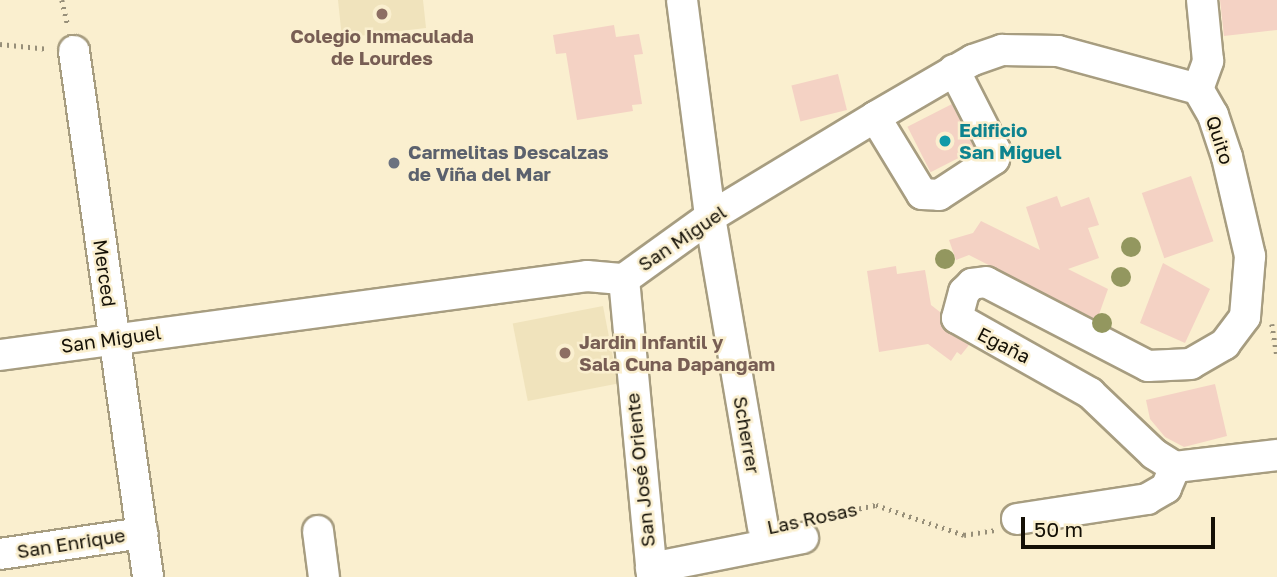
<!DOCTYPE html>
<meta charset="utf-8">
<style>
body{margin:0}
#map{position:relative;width:1277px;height:577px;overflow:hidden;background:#faefcf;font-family:"Golos Text",sans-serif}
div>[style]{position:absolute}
.built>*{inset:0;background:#f0e3bc;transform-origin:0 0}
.building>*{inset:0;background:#f4d2c4;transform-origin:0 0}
.path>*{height:4.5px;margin-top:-2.25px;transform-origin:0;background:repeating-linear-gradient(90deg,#978f79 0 2px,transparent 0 7px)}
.roads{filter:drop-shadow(2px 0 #a79d80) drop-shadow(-2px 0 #a79d80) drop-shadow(0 2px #a79d80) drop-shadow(0 -2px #a79d80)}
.minor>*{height:30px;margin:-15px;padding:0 15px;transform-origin:15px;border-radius:15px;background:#fff}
.trees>*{width:20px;height:20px;margin:-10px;border-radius:50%;background:#93975f}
.dots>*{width:19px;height:19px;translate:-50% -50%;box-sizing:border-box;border:4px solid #faefcf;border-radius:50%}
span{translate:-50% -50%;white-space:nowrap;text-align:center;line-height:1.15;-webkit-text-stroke:5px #faefcf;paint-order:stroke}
.education-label{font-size:19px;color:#785e54;font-weight:700}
.left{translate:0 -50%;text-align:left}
.culture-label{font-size:19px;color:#0d838f;font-weight:700}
.street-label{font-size:19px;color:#141006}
.worship-label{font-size:19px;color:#5b616d;font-weight:700}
.scale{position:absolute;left:1021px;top:517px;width:194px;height:32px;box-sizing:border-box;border:4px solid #141006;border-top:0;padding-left:9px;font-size:21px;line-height:24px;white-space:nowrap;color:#141006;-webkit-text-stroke:5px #faefcf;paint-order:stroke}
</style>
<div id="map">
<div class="built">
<i style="clip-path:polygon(338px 0,423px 0,426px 28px,342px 38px)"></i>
<i style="left:603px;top:306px;width:79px;height:92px;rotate:79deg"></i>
</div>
<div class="building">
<i style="clip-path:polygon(1220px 0,1277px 0,1277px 30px,1224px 36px)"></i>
<i style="clip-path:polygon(614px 25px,616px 37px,639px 34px,643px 54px,634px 55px,642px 104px,632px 105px,633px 111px,577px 120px,566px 53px,556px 54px,553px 35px)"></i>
<i style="left:838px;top:74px;width:37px;height:48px;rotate:76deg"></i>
<i style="left:952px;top:104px;width:51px;height:50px;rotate:63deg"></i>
<i style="left:1191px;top:176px;width:69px;height:52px;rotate:71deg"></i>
<i style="clip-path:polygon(1057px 196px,1061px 207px,1089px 197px,1099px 225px,1088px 228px,1099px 258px,1068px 269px,1108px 289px,1097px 320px,969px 255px,956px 260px,949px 240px,973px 233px,981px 221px,1040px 250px,1026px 207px)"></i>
<i style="clip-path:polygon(1163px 263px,1210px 289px,1185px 343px,1140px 323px)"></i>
<i style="clip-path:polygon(896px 266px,897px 274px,925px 270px,931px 305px,940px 312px,942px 328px,969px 345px,961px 355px,957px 352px,951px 361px,928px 344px,879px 352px,867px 271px)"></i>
<i style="clip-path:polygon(1215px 384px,1227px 436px,1184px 447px,1165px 437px,1150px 419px,1146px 400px)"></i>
</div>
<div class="path">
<i style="left:62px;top:0;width:27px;rotate:77deg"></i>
<i style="left:0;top:44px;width:49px;rotate:5.8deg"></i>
<i style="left:1272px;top:324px;width:30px;rotate:81deg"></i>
<i style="left:818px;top:517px;width:59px;rotate:-11.7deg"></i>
<i style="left:876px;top:505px;width:93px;rotate:18.8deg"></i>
<i style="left:964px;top:535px;width:31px;rotate:-9deg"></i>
</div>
<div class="roads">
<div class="minor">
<i style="left:682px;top:0;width:219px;rotate:82.6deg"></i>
<i style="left:710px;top:217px;width:315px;rotate:80.3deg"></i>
<i style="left:74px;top:51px;width:531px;rotate:81.99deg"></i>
<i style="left:1198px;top:89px;width:30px;rotate:60deg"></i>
<i style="left:1213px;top:115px;width:44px;rotate:71.6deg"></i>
<i style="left:1227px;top:157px;width:102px;rotate:76.9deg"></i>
<i style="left:1250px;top:256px;width:61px;rotate:94.7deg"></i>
<i style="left:1245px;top:317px;width:34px;rotate:127deg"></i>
<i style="left:1225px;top:344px;width:39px;rotate:150deg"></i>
<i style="left:1191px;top:364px;width:43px;rotate:177.3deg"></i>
<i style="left:1148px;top:366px;width:182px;rotate:-152.6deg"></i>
<i style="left:986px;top:282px;width:14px;rotate:172deg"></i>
<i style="left:972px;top:284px;width:11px;rotate:135deg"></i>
<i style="left:964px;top:292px;width:27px;rotate:105deg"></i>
<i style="left:957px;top:318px;width:153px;rotate:29.4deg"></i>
<i style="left:1090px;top:393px;width:88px;rotate:43.6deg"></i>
<i style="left:1154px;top:454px;width:25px;rotate:32deg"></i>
<i style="left:1175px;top:467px;width:103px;rotate:-6.7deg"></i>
<i style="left:1198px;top:89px;width:30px;rotate:-70deg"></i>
<i style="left:1208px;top:61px;width:61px;rotate:-95.6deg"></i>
<i style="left:875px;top:117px;width:90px;rotate:58.6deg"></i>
<i style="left:922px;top:194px;width:17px;rotate:3deg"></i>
<i style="left:939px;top:195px;width:66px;rotate:-33.2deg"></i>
<i style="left:994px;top:159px;width:9px;rotate:-84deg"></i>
<i style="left:995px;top:150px;width:90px;rotate:-117.1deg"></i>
<i style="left:624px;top:279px;width:299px;rotate:84.6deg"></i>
<i style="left:0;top:355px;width:592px;rotate:-7.66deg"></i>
<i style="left:587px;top:276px;width:37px;rotate:5deg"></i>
<i style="left:624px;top:279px;width:106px;rotate:-35.8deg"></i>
<i style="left:710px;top:217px;width:193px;rotate:-31.2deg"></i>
<i style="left:875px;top:117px;width:113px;rotate:-30.2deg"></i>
<i style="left:973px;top:60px;width:31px;rotate:-19deg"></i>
<i style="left:1002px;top:50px;width:56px;rotate:1deg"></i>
<i style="left:1058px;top:51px;width:145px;rotate:15.2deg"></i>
<i style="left:1017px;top:519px;width:132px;rotate:-8.7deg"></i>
<i style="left:1147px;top:499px;width:22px;rotate:-30deg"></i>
<i style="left:1166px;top:488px;width:23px;rotate:-67deg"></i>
<i style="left:318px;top:531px;width:46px;rotate:82.6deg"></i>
<i style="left:0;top:554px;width:144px;rotate:-8.4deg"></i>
<i style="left:651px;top:568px;width:155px;rotate:-11.2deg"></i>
</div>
</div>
<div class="trees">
<i style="left:1131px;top:247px"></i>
<i style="left:945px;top:259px"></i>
<i style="left:1121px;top:277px"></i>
<i style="left:1102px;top:323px"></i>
</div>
<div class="dots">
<i style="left:382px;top:14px;background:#8d6e63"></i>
<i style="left:945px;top:141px;background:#0f9aa8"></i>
<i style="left:394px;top:163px;background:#6b7280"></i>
<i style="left:565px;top:353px;background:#8d6e63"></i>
</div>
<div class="education-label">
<span style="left:382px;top:47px">Colegio Inmaculada<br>de Lourdes</span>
<span class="left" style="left:579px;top:353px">Jardin Infantil y<br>Sala Cuna Dapangam</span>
</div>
<div class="culture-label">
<span class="left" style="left:959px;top:141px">Edificio<br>San Miguel</span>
</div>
<div class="street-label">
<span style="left:1220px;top:140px;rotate:72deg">Quito</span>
<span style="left:682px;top:238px;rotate:-34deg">San Miguel</span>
<span style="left:105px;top:273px;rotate:82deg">Merced</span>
<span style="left:111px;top:339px;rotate:-8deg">San Miguel</span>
<span style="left:1004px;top:345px;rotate:27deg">Egaña</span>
<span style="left:747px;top:435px;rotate:80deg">Scherrer</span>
<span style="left:640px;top:470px;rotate:-96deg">San José Oriente</span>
<span style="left:812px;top:518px;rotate:-12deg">Las Rosas</span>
<span style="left:71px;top:543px;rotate:-9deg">San Enrique</span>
</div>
<div class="worship-label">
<span class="left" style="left:408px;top:163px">Carmelitas Descalzas<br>de Viña del Mar</span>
</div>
<div class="scale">50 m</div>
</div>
